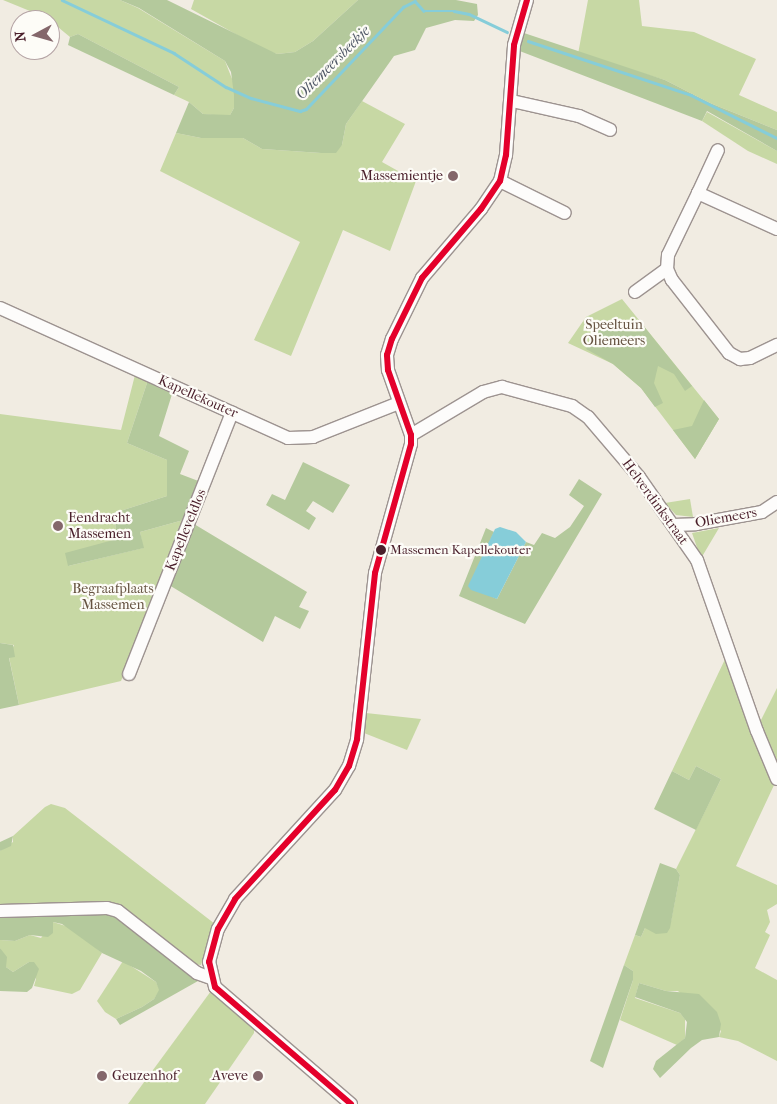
<!DOCTYPE html>
<style>
body{margin:0}
#map{position:relative;width:777px;height:1104px;overflow:hidden;background:#f1ece2;font-family:"IM FELL French Canon",serif}
div>[style]{position:absolute}
.green>*{inset:0;background:#c7d8a4}
.forest>*{inset:0;background:#b4c99c}
.water>*{inset:0;background:#86cdd9}
.stream>*{height:2.5px;margin:-1.25px;padding:0 1.25px;transform-origin:1.25px;border-radius:1.25px;background:#86cdd9}
.roads{filter:drop-shadow(1px 0 #9d9390) drop-shadow(-1px 0 #9d9390) drop-shadow(0 1px #9d9390) drop-shadow(0 -1px #9d9390)}
.minor>*{height:12px;margin:-6px;padding:0 6px;transform-origin:6px;border-radius:6px;background:#fdfcfb}
.bus-1>*{height:6px;margin:-3px;padding:0 3px;transform-origin:3px;border-radius:3px;background:#e4002b}
.dots>*{width:14px;height:14px;translate:-50% -50%;box-sizing:border-box;border:2px solid #fdfcf7;border-radius:50%}
span{translate:-50% -50%;white-space:nowrap;text-align:center;line-height:1.15;-webkit-text-stroke:4.5px #fdfcf7;paint-order:stroke}
.bus-label{font-size:13px;color:#4a1f2b}
.left{translate:0 -50%;text-align:left}
.poi-label{font-size:14px;color:#4a1f2b}
.right{translate:-100% -50%;text-align:right}
.park-label{font-size:14px;color:#655240}
.street-label{font-size:14px;color:#4a1f2b}
.water-label{font-size:15px;color:#4f5766;font-style:italic}
.north{position:absolute;left:10px;top:10px;width:50px;height:50px;box-sizing:border-box;background:#fdfcf7;border:1px solid #b5a4a5;border-radius:50%;rotate:264deg;font-size:14px;font-weight:700;line-height:20px;text-align:center;color:#4a1f2b}
.north::after{content:'';display:block;margin:auto;width:18px;height:22px;background:#84676b;clip-path:polygon(50% 0,100% 100%,50% 72%,0 100%)}
</style>
<div id="map">
<div class="green">
<i style="clip-path:polygon(3px 0,120px 0,138px 8px,225px 61px,234px 84px,234px 108px,230px 115px,223px 116px,203px 114px,189px 102px,174px 95px,179px 87px,78px 34px,70px 37px,47px 18px)"></i>
<i style="clip-path:polygon(194px 0,358px 0,313px 41px,295px 52px,277px 54px,262px 49px,191px 9px)"></i>
<i style="clip-path:polygon(588px 0,639px 0,642px 26px,694px 32px,756px 59px,739px 95px,777px 112px,777px 130px,710px 103px,665px 80px,578px 54px)"></i>
<i style="clip-path:polygon(362px 101px,405px 124px,382px 162px,416px 181px,390px 251px,343px 230px,291px 356px,254px 340px,300px 242px,160px 171px,176px 133px,201px 138px,243px 138px,262px 149px,321px 153px,342px 145px,346px 124px)"></i>
<i style="clip-path:polygon(707px 112px,777px 151px,777px 164px,748px 151px,702px 121px)"></i>
<i style="clip-path:polygon(622px 299px,719px 419px,695px 459px,641px 388px,613px 364px,568px 343px,586px 317px)"></i>
<i style="clip-path:polygon(135px 375px,148px 380px,127px 443px,167px 460px,167px 496px,114px 513px,117px 539px,68px 566px,143px 548px,140px 532px,187px 519px,121px 681px,19px 705px,9px 657px,14px 645px,0 643px,0 414px,121px 430px)"></i>
<i style="clip-path:polygon(690px 499px,693px 517px,676px 515px,665px 503px)"></i>
<i style="clip-path:polygon(719px 528px,703px 555px,701px 559px,692px 533px)"></i>
<i style="clip-path:polygon(727px 655px,775px 783px,736px 866px,777px 885px,777px 904px,767px 910px,770px 922px,765px 932px,770px 935px,755px 968px,777px 980px,777px 1061px,738px 1041px,719px 1037px,721px 1031px,678px 991px,666px 991px,639px 983px,635px 998px,680px 1013px,685px 1019px,685px 1038px,677px 1045px,620px 1020px,633px 980px,633px 971px,624px 965px,635px 935px,641px 937px,645px 928px,671px 921px,680px 875px,676px 869px,721px 779px,696px 766px,689px 780px,672px 771px)"></i>
<i style="clip-path:polygon(777px 688px,777px 770px,758px 726px)"></i>
<i style="clip-path:polygon(366px 713px,421px 719px,407px 750px,364px 733px)"></i>
<i style="clip-path:polygon(51px 804px,65px 808px,215px 924px,201px 965px,194px 964px,126px 910px,0 907px,0 851px,13px 842px,13px 836px,45px 807px)"></i>
<i style="clip-path:polygon(53px 922px,72px 928px,102px 953px,80px 990px,72px 994px,34px 986px,36px 979px,29px 962px,13px 972px,6px 967px,0 948px,0 940px,15px 941px,30px 935px,41px 938px)"></i>
<i style="clip-path:polygon(123px 961px,156px 982px,160px 990px,154px 999px,142px 1007px,116px 1019px,105px 1012px,97px 1001px)"></i>
<i style="clip-path:polygon(211px 991px,254px 1027px,254px 1033px,205px 1104px,128px 1104px)"></i>
</div>
<div class="forest">
<i style="clip-path:polygon(120px 0,167px 0,277px 54px,295px 52px,313px 41px,358px 0,456px 0,477px 4px,478px 15px,474px 21px,455px 20px,426px 28px,415px 50px,394px 56px,346px 124px,342px 145px,336px 153px,321px 153px,262px 149px,243px 138px,201px 138px,176px 133px,189px 102px,203px 114px,230px 115px,234px 108px,234px 95px,231px 72px,225px 61px,139px 8px)"></i>
<i style="clip-path:polygon(521px 32px,665px 80px,710px 103px,777px 130px,777px 151px,707px 111px,702px 121px,517px 50px)"></i>
<i style="clip-path:polygon(78px 34px,179px 87px,174px 95px,68px 45px,70px 37px)"></i>
<i style="clip-path:polygon(642px 324px,692px 386px,685px 391px,674px 374px,658px 366px,654px 383px,663px 403px,655px 407px,641px 388px,613px 364px,586px 349px,599px 329px,615px 327px,636px 332px)"></i>
<i style="clip-path:polygon(148px 380px,173px 391px,159px 436px,189px 451px,180px 474px,201px 482px,187px 519px,140px 532px,144px 548px,68px 566px,65px 553px,117px 539px,114px 513px,167px 496px,167px 460px,127px 443px)"></i>
<i style="clip-path:polygon(704px 400px,719px 419px,695px 459px,673px 430px,692px 426px)"></i>
<i style="clip-path:polygon(303px 462px,350px 485px,333px 513px,313px 501px,306px 511px,316px 518px,309px 530px,266px 505px,272px 494px,285px 500px)"></i>
<i style="clip-path:polygon(579px 479px,602px 494px,525px 624px,459px 596px,486px 528px,494px 532px,469px 586px,497px 599px,526px 542px,534px 545px,542px 533px,555px 538px,570px 527px,584px 506px,569px 495px)"></i>
<i style="clip-path:polygon(194px 524px,307px 592px,299px 607px,309px 611px,300px 629px,275px 616px,263px 642px,169px 585px)"></i>
<i style="clip-path:polygon(0 643px,13px 645px,15px 657px,9px 658px,19px 705px,0 709px)"></i>
<i style="clip-path:polygon(696px 766px,721px 779px,696px 830px,654px 809px,672px 771px,689px 780px)"></i>
<i style="clip-path:polygon(13px 836px,11px 846px,0 851px,0 842px)"></i>
<i style="clip-path:polygon(660px 863px,676px 869px,680px 875px,670px 928px,667px 933px,656px 934px,645px 928px,641px 937px,635px 935px)"></i>
<i style="clip-path:polygon(113px 914px,198px 981px,120px 1025px,116px 1019px,142px 1007px,154px 999px,159px 990px,156px 982px,141px 971px,102px 953px,62px 924px,53px 922px,53px 933px,48px 937px,30px 935px,15px 941px,0 940px,0 915px)"></i>
<i style="clip-path:polygon(0 948px,7px 957px,6px 967px,13px 972px,29px 962px,34px 962px,39px 969px,32px 988px,27px 992px,0 991px)"></i>
<i style="clip-path:polygon(624px 965px,633px 971px,633px 980px,603px 1068px,590px 1061px)"></i>
<i style="clip-path:polygon(639px 983px,666px 991px,699px 994px,717px 1012px,721px 1024px,719px 1037px,702px 1040px,691px 1048px,660px 1078px,653px 1069px,656px 1061px,685px 1038px,687px 1022px,680px 1013px,635px 997px)"></i>
</div>
<div class="water">
<i style="clip-path:polygon(500px 527px,516px 532px,526px 542px,497px 599px,471px 590px,468px 586px,495px 529px)"></i>
</div>
<div class="stream">
<i style="left:62px;top:0;width:124px;rotate:25.3deg"></i>
<i style="left:174px;top:53px;width:62px;rotate:33.2deg"></i>
<i style="left:226px;top:87px;width:27px;rotate:24deg"></i>
<i style="left:251px;top:98px;width:51px;rotate:14.9deg"></i>
<i style="left:300px;top:111px;width:6px;rotate:-18deg"></i>
<i style="left:306px;top:109px;width:141px;rotate:-46.4deg"></i>
<i style="left:403px;top:7px;width:13px;rotate:-27deg"></i>
<i style="left:415px;top:1px;width:13px;rotate:48deg"></i>
<i style="left:424px;top:11px;width:30px"></i>
<i style="left:454px;top:11px;width:15px;rotate:11deg"></i>
<i style="left:469px;top:14px;width:42px;rotate:25.3deg"></i>
<i style="left:528px;top:41px;width:172px;rotate:18.3deg"></i>
<i style="left:691px;top:95px;width:96px;rotate:26.6deg"></i>
</div>
<div class="roads">
<div class="minor">
<i style="left:512px;top:101px;width:69px;rotate:12.6deg"></i>
<i style="left:579px;top:116px;width:34px;rotate:24deg"></i>
<i style="left:500px;top:181px;width:72px;rotate:26.2deg"></i>
<i style="left:698px;top:193px;width:47px;rotate:-65.1deg"></i>
<i style="left:777px;top:229px;width:87px;rotate:-155.5deg"></i>
<i style="left:698px;top:193px;width:69px;rotate:115.8deg"></i>
<i style="left:668px;top:255px;width:14px;rotate:94deg"></i>
<i style="left:667px;top:269px;width:12px;rotate:66deg"></i>
<i style="left:672px;top:280px;width:93px;rotate:52deg"></i>
<i style="left:729px;top:353px;width:13px;rotate:29deg"></i>
<i style="left:740px;top:359px;width:10px;rotate:-6deg"></i>
<i style="left:750px;top:358px;width:30px;rotate:-26deg"></i>
<i style="left:635px;top:292px;width:39px;rotate:-36deg"></i>
<i style="left:0;top:308px;width:316px;rotate:24.3deg"></i>
<i style="left:288px;top:438px;width:25px;rotate:-2deg"></i>
<i style="left:313px;top:437px;width:92px;rotate:-21.6deg"></i>
<i style="left:411px;top:435px;width:84px;rotate:-30.8deg"></i>
<i style="left:483px;top:392px;width:20px;rotate:-15deg"></i>
<i style="left:502px;top:387px;width:73px;rotate:15.2deg"></i>
<i style="left:572px;top:406px;width:19px;rotate:35deg"></i>
<i style="left:588px;top:417px;width:79px;rotate:49.6deg"></i>
<i style="left:639px;top:477px;width:101px;rotate:55.1deg"></i>
<i style="left:697px;top:560px;width:181px;rotate:70.7deg"></i>
<i style="left:757px;top:731px;width:52px;rotate:67.4deg"></i>
<i style="left:673px;top:525px;width:23px;rotate:-2deg"></i>
<i style="left:696px;top:524px;width:67px;rotate:-10.3deg"></i>
<i style="left:762px;top:512px;width:18px;rotate:-34deg"></i>
<i style="left:129px;top:674px;width:281px;rotate:-68.5deg"></i>
<i style="left:0;top:911px;width:107px;rotate:-1.6deg"></i>
<i style="left:107px;top:908px;width:11px;rotate:15deg"></i>
<i style="left:118px;top:911px;width:100px;rotate:38.1deg"></i>
<i style="left:197px;top:973px;width:15px;rotate:20deg"></i>
<i style="left:351px;top:1104px;width:179px;rotate:-139.3deg"></i>
<i style="left:215px;top:987px;width:26px;rotate:-103deg"></i>
<i style="left:209px;top:962px;width:34px;rotate:-75deg"></i>
<i style="left:218px;top:929px;width:34px;rotate:-60deg"></i>
<i style="left:235px;top:899px;width:148px;rotate:-47.5deg"></i>
<i style="left:335px;top:790px;width:28px;rotate:-60deg"></i>
<i style="left:349px;top:766px;width:28px;rotate:-73deg"></i>
<i style="left:357px;top:739px;width:167px;rotate:-83.8deg"></i>
<i style="left:375px;top:573px;width:134px;rotate:-74.4deg"></i>
<i style="left:411px;top:444px;width:9px;rotate:-90deg"></i>
<i style="left:411px;top:435px;width:69px;rotate:-109.5deg"></i>
<i style="left:388px;top:370px;width:15px;rotate:-94deg"></i>
<i style="left:387px;top:355px;width:17px;rotate:-73deg"></i>
<i style="left:392px;top:339px;width:68px;rotate:-63.8deg"></i>
<i style="left:422px;top:278px;width:91px;rotate:-49.5deg"></i>
<i style="left:481px;top:209px;width:34px;rotate:-56deg"></i>
<i style="left:500px;top:181px;width:27px;rotate:-77deg"></i>
<i style="left:506px;top:155px;width:110px;rotate:-85.8deg"></i>
<i style="left:514px;top:45px;width:47px;rotate:-73.9deg"></i>
</div>
</div>
<div class="bus-1">
<i style="left:351px;top:1104px;width:179px;rotate:-139.3deg"></i>
<i style="left:215px;top:987px;width:26px;rotate:-103deg"></i>
<i style="left:209px;top:962px;width:34px;rotate:-75deg"></i>
<i style="left:218px;top:929px;width:34px;rotate:-60deg"></i>
<i style="left:235px;top:899px;width:148px;rotate:-47.5deg"></i>
<i style="left:335px;top:790px;width:28px;rotate:-60deg"></i>
<i style="left:349px;top:766px;width:28px;rotate:-73deg"></i>
<i style="left:357px;top:739px;width:167px;rotate:-83.8deg"></i>
<i style="left:375px;top:573px;width:134px;rotate:-74.4deg"></i>
<i style="left:411px;top:444px;width:9px;rotate:-90deg"></i>
<i style="left:411px;top:435px;width:69px;rotate:-109.5deg"></i>
<i style="left:388px;top:370px;width:15px;rotate:-94deg"></i>
<i style="left:387px;top:355px;width:17px;rotate:-73deg"></i>
<i style="left:392px;top:339px;width:68px;rotate:-63.8deg"></i>
<i style="left:422px;top:278px;width:91px;rotate:-49.5deg"></i>
<i style="left:481px;top:209px;width:34px;rotate:-56deg"></i>
<i style="left:500px;top:181px;width:27px;rotate:-77deg"></i>
<i style="left:506px;top:155px;width:110px;rotate:-85.8deg"></i>
<i style="left:514px;top:45px;width:47px;rotate:-73.9deg"></i>
</div>
<div class="dots">
<i style="left:453px;top:176px;background:#84676b"></i>
<i style="left:58px;top:526px;background:#84676b"></i>
<i style="left:381px;top:550px;background:#4a1f2b"></i>
<i style="left:102px;top:1076px;background:#84676b"></i>
<i style="left:258px;top:1076px;background:#84676b"></i>
</div>
<div class="bus-label">
<span class="left" style="left:390px;top:550px">Massemen Kapellekouter</span>
</div>
<div class="poi-label">
<span class="right" style="left:443px;top:176px">Massemientje</span>
<span class="left" style="left:68px;top:526px">Eendracht<br>Massemen</span>
<span class="left" style="left:112px;top:1076px">Geuzenhof</span>
<span class="right" style="left:248px;top:1076px">Aveve</span>
</div>
<div class="park-label">
<span style="left:614px;top:333px">Speeltuin<br>Oliemeers</span>
<span style="left:113px;top:597px">Begraafplaats<br>Massemen</span>
</div>
<div class="street-label">
<span style="left:198px;top:397px;rotate:24deg">Kapellekouter</span>
<span style="left:655px;top:502px;rotate:54deg">Helverdinkstraat</span>
<span style="left:726px;top:518px;rotate:-10deg">Oliemeers</span>
<span style="left:186px;top:530px;rotate:-68deg">Kapelleveldlos</span>
</div>
<div class="water-label">
<span style="left:333px;top:63px;rotate:-45deg">Oliemeersbeekje</span>
</div>
<div class="north">N</div>
</div>
